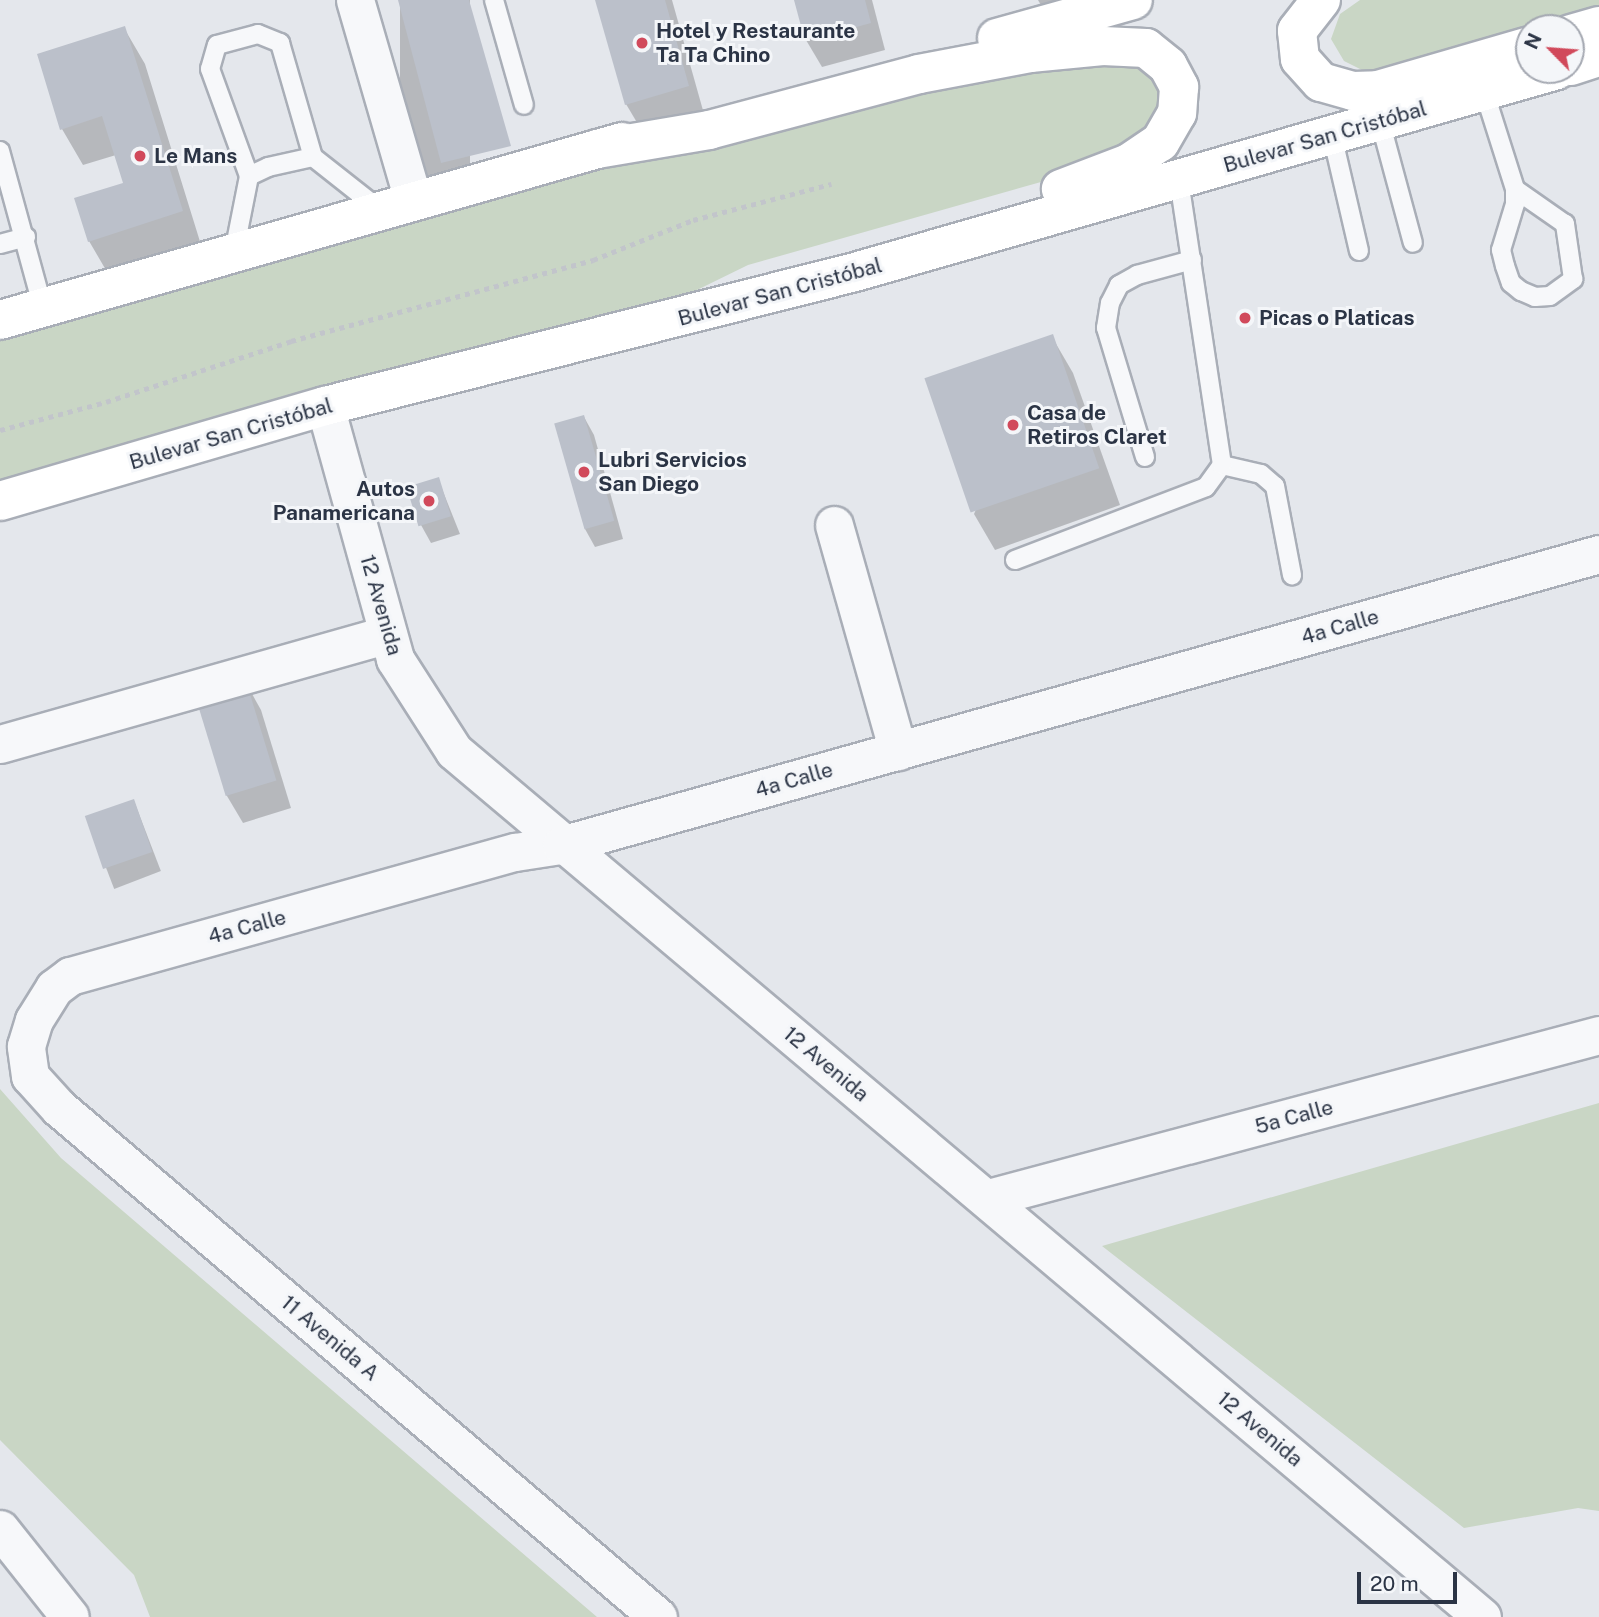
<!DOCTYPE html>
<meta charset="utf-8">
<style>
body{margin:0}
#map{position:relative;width:1599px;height:1617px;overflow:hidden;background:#e4e7ec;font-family:"Public Sans",sans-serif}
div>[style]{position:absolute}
.green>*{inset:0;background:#c9d6c5}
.shadow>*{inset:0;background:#0003;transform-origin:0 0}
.building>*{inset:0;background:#bbc0ca;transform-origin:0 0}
.path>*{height:4.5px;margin-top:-2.25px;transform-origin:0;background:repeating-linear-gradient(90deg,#c2c5cb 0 5px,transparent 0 10px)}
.roads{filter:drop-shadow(2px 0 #a9aeb7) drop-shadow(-2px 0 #a9aeb7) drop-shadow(0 2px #a9aeb7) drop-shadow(0 -2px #a9aeb7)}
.service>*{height:18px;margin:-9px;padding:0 9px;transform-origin:9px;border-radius:9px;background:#f7f8fa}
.minor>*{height:37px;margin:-18.5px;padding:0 18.5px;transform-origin:18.5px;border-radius:18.5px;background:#f7f8fa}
.primary>*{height:38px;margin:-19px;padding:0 19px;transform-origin:19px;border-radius:19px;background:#fff}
.dots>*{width:19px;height:19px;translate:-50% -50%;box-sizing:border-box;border:4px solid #f4f6f9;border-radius:50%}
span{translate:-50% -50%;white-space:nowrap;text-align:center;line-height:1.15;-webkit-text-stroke:6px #f4f6f9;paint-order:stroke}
.poi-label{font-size:21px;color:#2b3445;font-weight:700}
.left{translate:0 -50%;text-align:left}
.right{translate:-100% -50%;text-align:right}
.street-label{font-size:21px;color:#2b3445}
.north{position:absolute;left:1515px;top:14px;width:70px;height:70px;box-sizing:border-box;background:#f4f6f9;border:2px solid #a4a8b1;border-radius:50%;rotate:295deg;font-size:19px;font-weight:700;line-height:28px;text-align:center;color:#2b3445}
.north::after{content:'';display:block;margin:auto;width:24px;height:32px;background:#d1495b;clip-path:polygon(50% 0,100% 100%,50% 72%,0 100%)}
.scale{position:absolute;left:1357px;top:1572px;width:100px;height:32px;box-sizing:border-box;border:4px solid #2b3445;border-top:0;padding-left:9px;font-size:21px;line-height:24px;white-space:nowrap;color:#2b3445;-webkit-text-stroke:5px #f4f6f9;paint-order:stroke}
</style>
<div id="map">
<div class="green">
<i style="clip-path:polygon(1360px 0,1599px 0,1599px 16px,1559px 28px,1529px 28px,1398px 75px,1366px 72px,1344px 61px,1331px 39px,1340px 14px)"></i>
<i style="clip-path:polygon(1120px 41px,1188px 105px,1080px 171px,748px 265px,650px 313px,0 486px,0 340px,619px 156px)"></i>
<i style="clip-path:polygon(0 1089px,61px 1158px,597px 1617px,150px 1617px,134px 1575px,0 1440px)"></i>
<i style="clip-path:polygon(1599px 1103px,1599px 1511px,1578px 1508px,1464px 1528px,1102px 1246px)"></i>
</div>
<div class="shadow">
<i style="left:400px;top:0;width:70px;height:178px"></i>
<i style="clip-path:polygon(597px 0,672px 0,704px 114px,642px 131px,626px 104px)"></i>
<i style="clip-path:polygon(796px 0,872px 0,885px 50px,822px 67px,806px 40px)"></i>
<i style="clip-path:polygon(1038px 0,1109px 0,1049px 19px)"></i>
<i style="clip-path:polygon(124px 28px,145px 64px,202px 248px,110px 277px,89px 241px,125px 184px,116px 155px,83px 165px,62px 129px,39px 55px)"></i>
<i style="clip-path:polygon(1052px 337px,1073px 373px,1120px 505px,995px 550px,974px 514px)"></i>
<i style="clip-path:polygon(584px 417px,594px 435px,623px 539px,595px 547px,585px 529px)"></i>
<i style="clip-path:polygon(438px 479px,460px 534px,431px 543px,421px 525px)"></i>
<i style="clip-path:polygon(246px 683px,261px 710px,291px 808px,243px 823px,227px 796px,197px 697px)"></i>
<i style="left:134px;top:801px;width:75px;height:50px;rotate:69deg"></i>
</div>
<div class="building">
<i style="clip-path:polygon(398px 0,469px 0,511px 146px,441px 163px)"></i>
<i style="clip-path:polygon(595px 0,665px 0,689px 86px,625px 105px)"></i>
<i style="clip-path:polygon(794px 0,865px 0,871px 23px,805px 41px)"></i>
<i style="clip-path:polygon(125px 26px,183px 211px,88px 242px,74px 198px,123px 183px,102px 116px,60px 130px,37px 54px)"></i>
<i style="left:1053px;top:334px;width:142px;height:136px;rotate:71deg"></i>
<i style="left:584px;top:415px;width:110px;height:31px;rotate:74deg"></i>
<i style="left:439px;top:477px;width:41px;height:34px;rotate:73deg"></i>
<i style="left:246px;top:681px;width:104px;height:53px;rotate:73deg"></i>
<i style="left:134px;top:799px;width:56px;height:52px;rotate:71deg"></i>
</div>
<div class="path">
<i style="left:0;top:430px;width:110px;rotate:-14.8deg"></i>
<i style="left:106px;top:402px;width:195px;rotate:-18.2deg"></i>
<i style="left:291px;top:341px;width:313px;rotate:-15deg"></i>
<i style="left:593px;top:260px;width:108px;rotate:-21.8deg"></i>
<i style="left:693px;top:220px;width:143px;rotate:-14.6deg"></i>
</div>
<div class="roads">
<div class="service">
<i style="left:494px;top:0;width:109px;rotate:74.1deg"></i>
<i style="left:1484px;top:91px;width:103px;rotate:72.4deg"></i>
<i style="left:1515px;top:189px;width:15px;rotate:90deg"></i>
<i style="left:1515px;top:204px;width:48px;rotate:106.9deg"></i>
<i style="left:1501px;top:250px;width:16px;rotate:76deg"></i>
<i style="left:1505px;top:266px;width:18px;rotate:71deg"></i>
<i style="left:1511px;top:283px;width:13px;rotate:39deg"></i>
<i style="left:1521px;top:291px;width:15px;rotate:23deg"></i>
<i style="left:1535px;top:297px;width:15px;rotate:-4deg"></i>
<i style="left:1550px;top:296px;width:29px;rotate:-36deg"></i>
<i style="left:1573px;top:279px;width:56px;rotate:-98.3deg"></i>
<i style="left:1565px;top:224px;width:61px;rotate:-145deg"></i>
<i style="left:1380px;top:121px;width:126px;rotate:74.9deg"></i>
<i style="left:1332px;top:135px;width:119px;rotate:76.9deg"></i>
<i style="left:0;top:151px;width:163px;rotate:74.7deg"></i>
<i style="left:249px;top:176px;width:114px;rotate:-110deg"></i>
<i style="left:210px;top:69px;width:25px;rotate:-74deg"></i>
<i style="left:217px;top:45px;width:42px;rotate:-15deg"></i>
<i style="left:258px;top:34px;width:24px;rotate:22deg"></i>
<i style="left:280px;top:43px;width:119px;rotate:73.9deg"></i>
<i style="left:0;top:244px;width:27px;rotate:-15deg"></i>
<i style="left:234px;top:252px;width:77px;rotate:-78.8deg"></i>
<i style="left:249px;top:176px;width:21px;rotate:-25deg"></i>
<i style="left:268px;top:167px;width:46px;rotate:-12.5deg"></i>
<i style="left:313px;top:157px;width:85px;rotate:38.3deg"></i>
<i style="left:1145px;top:457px;width:135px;rotate:-106.8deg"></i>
<i style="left:1106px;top:328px;width:25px;rotate:-81deg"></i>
<i style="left:1110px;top:303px;width:20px;rotate:-63deg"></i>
<i style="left:1119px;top:285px;width:21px;rotate:-29deg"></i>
<i style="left:1137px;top:275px;width:57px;rotate:-15.3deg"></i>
<i style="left:1222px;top:465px;width:40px;rotate:13deg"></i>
<i style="left:1261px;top:474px;width:18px;rotate:41deg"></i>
<i style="left:1275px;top:486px;width:91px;rotate:79.2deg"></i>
<i style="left:1015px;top:560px;width:204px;rotate:-20.9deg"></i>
<i style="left:1206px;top:487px;width:27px;rotate:-54deg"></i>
<i style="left:1222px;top:465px;width:289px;rotate:-98.6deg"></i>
</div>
<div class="minor">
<i style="left:355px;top:0;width:208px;rotate:73.8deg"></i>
<i style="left:325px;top:406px;width:263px;rotate:74.5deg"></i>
<i style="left:395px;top:659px;width:109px;rotate:57.3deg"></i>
<i style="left:454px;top:751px;width:1344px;rotate:40.11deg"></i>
<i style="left:834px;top:525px;width:235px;rotate:74.2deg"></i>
<i style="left:0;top:744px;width:403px;rotate:-15.8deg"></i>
<i style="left:988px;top:1198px;width:632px;rotate:-14.94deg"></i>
<i style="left:0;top:1529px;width:112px;rotate:51.5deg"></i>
<i style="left:658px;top:1617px;width:786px;rotate:-139.64deg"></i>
<i style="left:59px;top:1108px;width:43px;rotate:-132.2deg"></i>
<i style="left:30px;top:1076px;width:30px;rotate:-98deg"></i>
<i style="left:26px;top:1046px;width:27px;rotate:-73deg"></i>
<i style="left:34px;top:1020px;width:38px;rotate:-58deg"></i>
<i style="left:54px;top:988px;width:20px;rotate:-37deg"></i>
<i style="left:70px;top:976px;width:462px;rotate:-15.6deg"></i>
<i style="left:515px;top:852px;width:47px;rotate:-8.7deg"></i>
<i style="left:561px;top:845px;width:1078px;rotate:-15.66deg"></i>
</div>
<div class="primary">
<i style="left:1321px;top:0;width:39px;rotate:128deg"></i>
<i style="left:1297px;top:31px;width:28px;rotate:84deg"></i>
<i style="left:1300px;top:59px;width:31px;rotate:48deg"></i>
<i style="left:1321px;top:82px;width:33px;rotate:16deg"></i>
<i style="left:1353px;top:91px;width:25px;rotate:-2deg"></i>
<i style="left:1378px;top:90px;width:157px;rotate:-16.2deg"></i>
<i style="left:1571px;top:34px;width:29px;rotate:-16deg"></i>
<i style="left:997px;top:38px;width:141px;rotate:-15.6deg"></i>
<i style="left:1571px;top:66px;width:29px;rotate:-18deg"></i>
<i style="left:597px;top:149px;width:114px;rotate:-9.6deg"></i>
<i style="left:709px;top:130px;width:217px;rotate:-14.9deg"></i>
<i style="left:919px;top:74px;width:113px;rotate:-10.7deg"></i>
<i style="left:1030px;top:53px;width:73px;rotate:-5.5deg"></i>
<i style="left:1103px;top:46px;width:43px;rotate:2.7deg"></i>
<i style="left:1146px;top:48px;width:28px;rotate:39deg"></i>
<i style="left:1168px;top:66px;width:24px;rotate:62deg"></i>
<i style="left:1179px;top:87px;width:26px;rotate:94deg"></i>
<i style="left:1177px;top:113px;width:34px;rotate:120deg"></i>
<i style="left:1160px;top:142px;width:37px;rotate:146deg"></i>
<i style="left:1129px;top:163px;width:73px;rotate:159.1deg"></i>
<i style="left:0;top:320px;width:647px;rotate:-15.97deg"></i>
<i style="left:0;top:501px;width:339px;rotate:-16.3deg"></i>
<i style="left:325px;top:406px;width:547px;rotate:-14.19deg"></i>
<i style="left:855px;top:272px;width:730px;rotate:-16.05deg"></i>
</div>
</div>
<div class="dots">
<i style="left:642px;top:43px;background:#d1495b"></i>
<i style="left:140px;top:156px;background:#d1495b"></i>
<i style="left:1245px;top:318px;background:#d1495b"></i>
<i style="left:1013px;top:425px;background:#d1495b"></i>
<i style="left:584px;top:472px;background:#d1495b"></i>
<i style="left:429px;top:501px;background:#d1495b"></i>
</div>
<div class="poi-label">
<span class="left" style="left:656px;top:43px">Hotel y Restaurante<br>Ta Ta Chino</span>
<span class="left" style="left:154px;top:156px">Le Mans</span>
<span class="left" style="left:1259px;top:318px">Picas o Platicas</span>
<span class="left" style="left:1027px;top:425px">Casa de<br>Retiros Claret</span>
<span class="left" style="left:598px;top:472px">Lubri Servicios<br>San Diego</span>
<span class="right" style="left:415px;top:501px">Autos<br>Panamericana</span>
</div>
<div class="street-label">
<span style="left:1325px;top:137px;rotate:-16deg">Bulevar San Cristóbal</span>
<span style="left:780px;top:292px;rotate:-15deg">Bulevar San Cristóbal</span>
<span style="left:231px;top:434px;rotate:-16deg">Bulevar San Cristóbal</span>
<span style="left:381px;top:605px;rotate:74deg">12 Avenida</span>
<span style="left:1340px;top:627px;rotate:-16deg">4a Calle</span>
<span style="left:794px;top:780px;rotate:-16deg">4a Calle</span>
<span style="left:247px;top:927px;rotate:-15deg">4a Calle</span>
<span style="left:826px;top:1064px;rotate:40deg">12 Avenida</span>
<span style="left:1294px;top:1117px;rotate:-15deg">5a Calle</span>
<span style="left:330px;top:1338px;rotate:40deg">11 Avenida A</span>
<span style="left:1260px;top:1429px;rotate:40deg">12 Avenida</span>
</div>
<div class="north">N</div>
<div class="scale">20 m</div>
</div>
